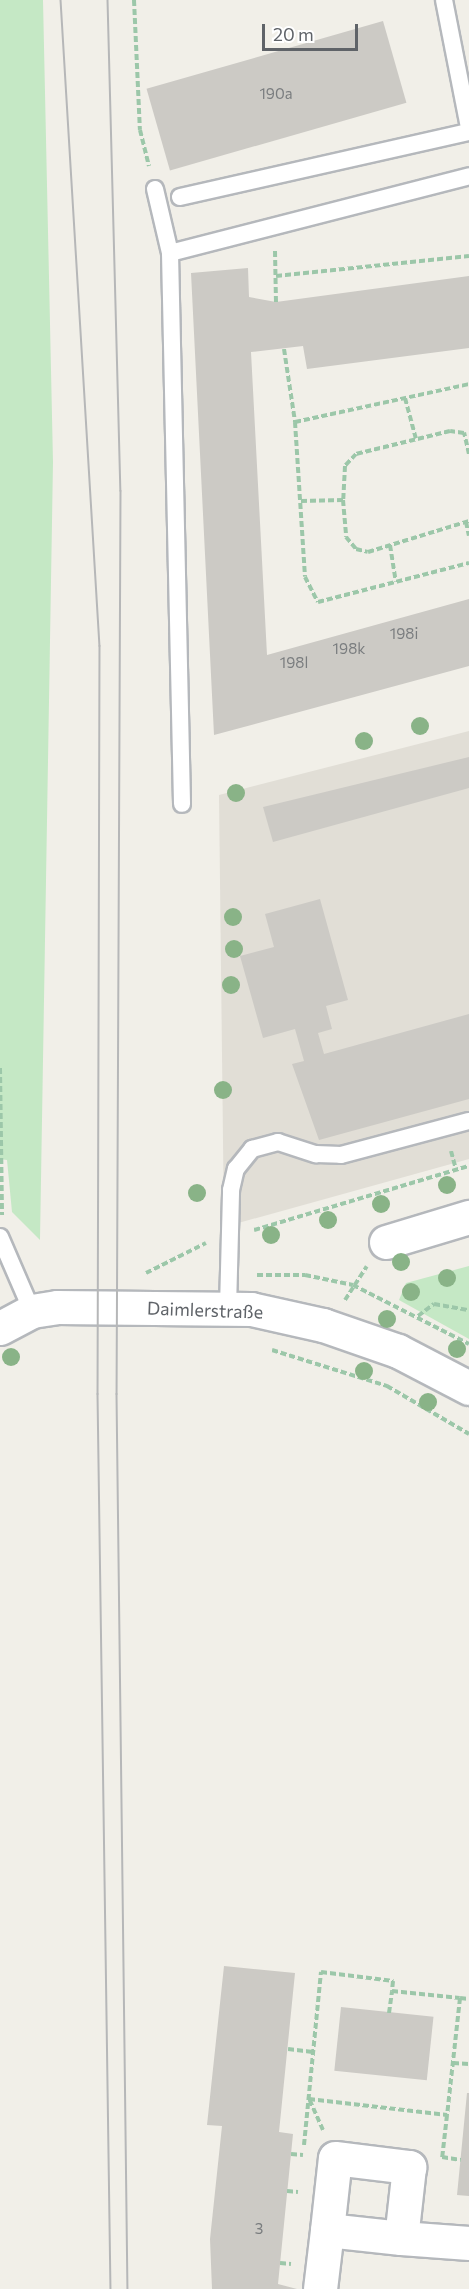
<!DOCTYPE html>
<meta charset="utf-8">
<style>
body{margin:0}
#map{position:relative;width:469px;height:2289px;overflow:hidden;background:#f1efe8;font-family:Commissioner,sans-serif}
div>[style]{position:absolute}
.education>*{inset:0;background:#e1ded6}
.green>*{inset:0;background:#c5e8c5}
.building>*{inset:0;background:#cccac5;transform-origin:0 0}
.path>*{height:4px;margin-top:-2px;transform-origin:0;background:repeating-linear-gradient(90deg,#9cc7a9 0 6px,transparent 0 9px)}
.roads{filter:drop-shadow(2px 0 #b5b8bc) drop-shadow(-2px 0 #b5b8bc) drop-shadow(0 2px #b5b8bc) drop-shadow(0 -2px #b5b8bc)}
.lane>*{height:16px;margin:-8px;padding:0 8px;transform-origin:8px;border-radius:8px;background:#fff}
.street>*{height:33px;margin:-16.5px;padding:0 16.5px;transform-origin:16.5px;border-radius:16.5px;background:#fff}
.tram>*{height:1.5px;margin:-0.75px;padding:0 0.75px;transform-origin:0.75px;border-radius:0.75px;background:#b6b7b8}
.trees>*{width:18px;height:18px;margin:-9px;border-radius:50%;background:#89b387}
span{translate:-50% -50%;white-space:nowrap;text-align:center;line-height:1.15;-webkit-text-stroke:4.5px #fff;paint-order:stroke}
.number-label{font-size:15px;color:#7a7d7f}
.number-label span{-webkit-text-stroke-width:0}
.street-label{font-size:18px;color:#5f6368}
.scale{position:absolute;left:262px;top:24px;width:96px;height:27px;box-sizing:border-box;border:3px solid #5f6368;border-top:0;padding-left:8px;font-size:18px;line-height:21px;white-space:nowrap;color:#5f6368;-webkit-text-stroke:4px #fff;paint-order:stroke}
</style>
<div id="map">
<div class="education">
<i style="clip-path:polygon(469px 731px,469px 1159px,224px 1227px,219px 795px)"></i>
</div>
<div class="green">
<i style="clip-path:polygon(0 0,43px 0,53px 462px,40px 1240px,12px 1212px,7px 1160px,0 1159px)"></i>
<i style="clip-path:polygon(469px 1266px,469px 1339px,399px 1300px,406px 1283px)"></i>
</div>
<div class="building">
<i style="left:383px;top:21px;width:85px;height:246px;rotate:74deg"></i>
<i style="clip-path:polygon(248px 268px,249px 297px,276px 302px,469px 276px,469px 348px,307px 369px,303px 346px,251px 352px,267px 655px,469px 599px,469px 666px,214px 735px,191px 273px)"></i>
<i style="clip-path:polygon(469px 757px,469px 788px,273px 842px,263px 807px)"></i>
<i style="clip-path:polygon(320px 899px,348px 1000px,326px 1006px,332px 1029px,318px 1033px,324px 1054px,469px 1014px,469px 1099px,319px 1140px,292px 1064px,304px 1061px,295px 1029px,263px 1038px,240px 956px,274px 947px,265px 914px)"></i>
<i style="clip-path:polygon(224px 1966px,295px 1973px,279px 2132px,293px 2134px,278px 2284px,297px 2289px,212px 2289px,210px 2239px,222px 2126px,207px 2125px)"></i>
<i style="left:341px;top:2007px;width:93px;height:64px;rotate:6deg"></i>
<i style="clip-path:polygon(467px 2093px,469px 2093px,469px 2196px,457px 2195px)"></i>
</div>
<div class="path">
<i style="left:134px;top:0;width:130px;rotate:87.4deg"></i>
<i style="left:140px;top:130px;width:37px;rotate:76deg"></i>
<i style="left:275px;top:251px;width:51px;rotate:88.9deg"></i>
<i style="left:276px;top:276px;width:194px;rotate:-5.9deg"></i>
<i style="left:284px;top:349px;width:74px;rotate:81.4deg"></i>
<i style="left:295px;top:422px;width:155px;rotate:86.3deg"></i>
<i style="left:305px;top:577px;width:28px;rotate:63deg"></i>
<i style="left:318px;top:602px;width:156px;rotate:-14.5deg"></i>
<i style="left:405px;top:398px;width:42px;rotate:75deg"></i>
<i style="left:295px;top:422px;width:178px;rotate:-12.3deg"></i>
<i style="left:469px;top:454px;width:22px;rotate:-103deg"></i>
<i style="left:464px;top:433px;width:14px;rotate:-172deg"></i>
<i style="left:450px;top:431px;width:97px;rotate:166.3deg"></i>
<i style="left:356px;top:454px;width:16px;rotate:133deg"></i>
<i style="left:345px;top:466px;width:34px;rotate:93deg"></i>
<i style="left:343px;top:500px;width:37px;rotate:85deg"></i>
<i style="left:346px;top:537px;width:16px;rotate:50deg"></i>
<i style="left:356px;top:549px;width:12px;rotate:14deg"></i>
<i style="left:368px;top:552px;width:106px;rotate:-17.1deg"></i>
<i style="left:301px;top:501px;width:42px;rotate:-1.4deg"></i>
<i style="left:466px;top:522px;width:14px;rotate:78deg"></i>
<i style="left:390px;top:545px;width:37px;rotate:81deg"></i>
<i style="left:0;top:1068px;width:147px;rotate:89.2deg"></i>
<i style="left:451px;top:1151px;width:20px;rotate:75deg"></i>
<i style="left:254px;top:1230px;width:224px;rotate:-16.6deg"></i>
<i style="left:146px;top:1273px;width:67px;rotate:-26.6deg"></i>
<i style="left:257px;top:1275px;width:48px"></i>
<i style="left:305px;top:1275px;width:49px;rotate:11.8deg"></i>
<i style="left:353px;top:1285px;width:130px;rotate:27deg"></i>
<i style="left:345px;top:1300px;width:40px;rotate:-57.1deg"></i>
<i style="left:418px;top:1316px;width:20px;rotate:-37deg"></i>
<i style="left:434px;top:1304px;width:36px;rotate:10deg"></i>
<i style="left:272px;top:1350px;width:121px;rotate:17.4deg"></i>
<i style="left:387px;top:1386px;width:95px;rotate:30.3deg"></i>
<i style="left:460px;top:1998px;width:9px;rotate:6deg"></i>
<i style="left:389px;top:2013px;width:22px;rotate:-82deg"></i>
<i style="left:288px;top:2049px;width:25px;rotate:7deg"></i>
<i style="left:453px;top:2063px;width:16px;rotate:4deg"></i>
<i style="left:323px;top:2130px;width:34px;rotate:-114deg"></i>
<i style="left:309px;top:2099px;width:139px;rotate:6.6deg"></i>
<i style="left:447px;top:2115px;width:44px;rotate:96.5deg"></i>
<i style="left:304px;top:2145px;width:174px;rotate:-84.4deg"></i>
<i style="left:321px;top:1972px;width:73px;rotate:7.1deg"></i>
<i style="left:393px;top:1981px;width:10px;rotate:96deg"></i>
<i style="left:392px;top:1991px;width:68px;rotate:5.9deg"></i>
<i style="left:460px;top:1998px;width:118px;rotate:96.3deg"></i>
<i style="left:291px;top:2154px;width:12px;rotate:5deg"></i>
<i style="left:442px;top:2157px;width:19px;rotate:9deg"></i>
<i style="left:287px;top:2191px;width:11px;rotate:5deg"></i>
<i style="left:280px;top:2263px;width:11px;rotate:5deg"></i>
</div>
<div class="roads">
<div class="lane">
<i style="left:444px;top:0;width:130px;rotate:78.9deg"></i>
<i style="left:155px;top:189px;width:66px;rotate:76.8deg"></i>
<i style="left:170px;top:253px;width:551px;rotate:88.75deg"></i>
<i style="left:180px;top:197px;width:296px;rotate:-12.7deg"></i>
<i style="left:170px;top:253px;width:309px;rotate:-14.4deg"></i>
<i style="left:0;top:1237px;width:81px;rotate:66.6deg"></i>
<i style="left:228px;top:1308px;width:118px;rotate:-88.5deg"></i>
<i style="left:231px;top:1190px;width:22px;rotate:-77deg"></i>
<i style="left:236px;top:1169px;width:26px;rotate:-51deg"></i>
<i style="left:252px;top:1149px;width:27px;rotate:-15deg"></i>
<i style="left:278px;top:1142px;width:40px;rotate:18deg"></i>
<i style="left:316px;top:1154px;width:25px;rotate:2deg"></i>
<i style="left:341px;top:1155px;width:132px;rotate:-14.9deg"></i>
</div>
<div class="street">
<i style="left:386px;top:1242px;width:87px;rotate:-16.8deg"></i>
<i style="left:0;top:1328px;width:36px;rotate:-28deg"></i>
<i style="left:32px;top:1311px;width:25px;rotate:-9deg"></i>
<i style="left:57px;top:1307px;width:194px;rotate:0.6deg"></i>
<i style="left:251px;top:1309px;width:74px;rotate:12.5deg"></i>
<i style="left:323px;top:1325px;width:79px;rotate:19.1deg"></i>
<i style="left:398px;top:1351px;width:80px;rotate:27.5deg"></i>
<i style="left:401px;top:2238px;width:68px;rotate:4.2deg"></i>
<i style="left:320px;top:2289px;width:59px;rotate:-83.2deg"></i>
<i style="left:327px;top:2230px;width:72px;rotate:-83.7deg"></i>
<i style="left:335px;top:2158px;width:75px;rotate:6.9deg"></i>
<i style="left:409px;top:2167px;width:71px;rotate:96.4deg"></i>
<i style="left:401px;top:2238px;width:74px;rotate:-173.8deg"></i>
</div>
</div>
<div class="tram">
<i style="left:61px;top:0;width:647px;rotate:86.55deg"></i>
<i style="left:100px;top:646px;width:748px;rotate:90.15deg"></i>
<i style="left:98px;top:1394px;width:895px;rotate:89.17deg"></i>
<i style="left:108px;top:0;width:491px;rotate:88.5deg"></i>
<i style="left:121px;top:491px;width:903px;rotate:90.25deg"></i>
<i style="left:117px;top:1394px;width:895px;rotate:89.3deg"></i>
</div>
<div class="trees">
<i style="left:420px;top:726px"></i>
<i style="left:364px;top:741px"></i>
<i style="left:236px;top:793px"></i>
<i style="left:233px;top:917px"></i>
<i style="left:234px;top:949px"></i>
<i style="left:231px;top:985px"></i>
<i style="left:223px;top:1090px"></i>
<i style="left:447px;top:1185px"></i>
<i style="left:197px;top:1193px"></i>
<i style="left:381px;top:1204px"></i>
<i style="left:328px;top:1220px"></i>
<i style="left:271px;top:1235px"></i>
<i style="left:401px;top:1262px"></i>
<i style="left:447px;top:1278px"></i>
<i style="left:411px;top:1292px"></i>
<i style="left:387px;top:1319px"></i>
<i style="left:457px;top:1349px"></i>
<i style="left:11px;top:1357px"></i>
<i style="left:364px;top:1371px"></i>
<i style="left:428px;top:1402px"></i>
</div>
<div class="number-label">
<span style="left:276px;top:94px">190a</span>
<span style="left:404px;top:634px">198i</span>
<span style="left:349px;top:649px">198k</span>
<span style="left:294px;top:663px">198l</span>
<span style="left:259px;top:2229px">3</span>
</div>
<div class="street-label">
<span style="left:205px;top:1310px;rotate:2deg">Daimlerstraße</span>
</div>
<div class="scale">20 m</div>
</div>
